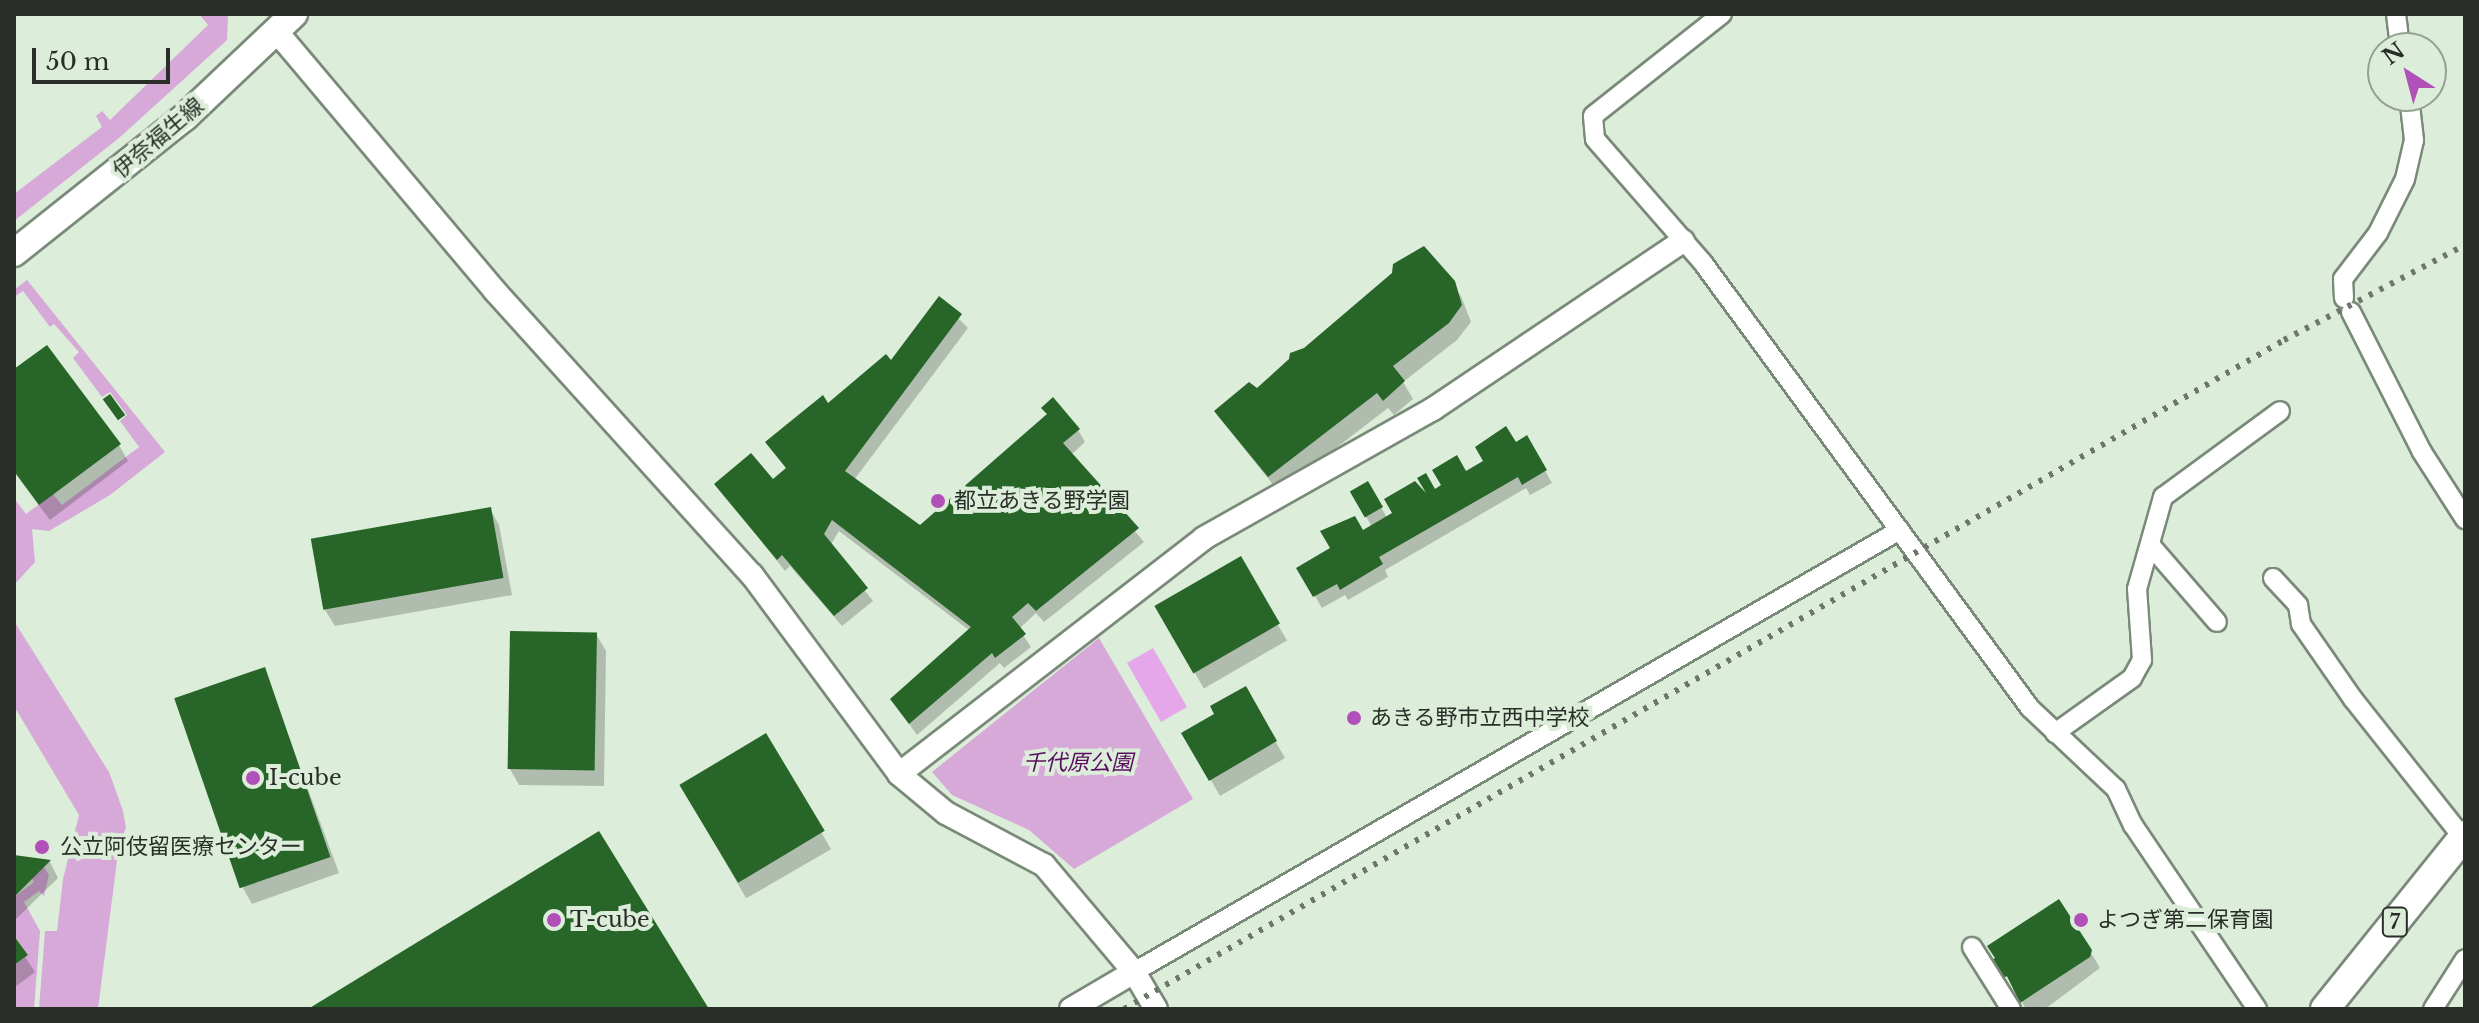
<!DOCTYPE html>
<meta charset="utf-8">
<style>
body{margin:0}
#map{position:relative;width:2479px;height:1023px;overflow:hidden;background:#dcedda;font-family:"Libre Baskerville","Noto Sans JP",serif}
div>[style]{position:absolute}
.green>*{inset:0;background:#d6a9d8}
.water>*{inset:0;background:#e5a7e9;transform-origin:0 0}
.shadow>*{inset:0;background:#0003;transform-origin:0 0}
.building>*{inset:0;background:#276528;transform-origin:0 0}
.roads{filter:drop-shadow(2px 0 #7a8a79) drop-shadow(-2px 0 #7a8a79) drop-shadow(0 2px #7a8a79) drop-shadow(0 -2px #7a8a79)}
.minor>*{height:18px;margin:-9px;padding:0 9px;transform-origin:9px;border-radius:9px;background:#fff}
.tertiary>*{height:22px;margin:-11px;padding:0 11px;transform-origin:11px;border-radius:11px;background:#fff}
.secondary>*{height:26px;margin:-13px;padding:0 13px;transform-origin:13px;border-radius:13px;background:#fff}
.primary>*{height:28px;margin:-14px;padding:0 14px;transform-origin:14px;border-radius:14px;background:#fff}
.rail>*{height:6px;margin-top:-3px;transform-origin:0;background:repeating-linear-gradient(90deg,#6c766a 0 4px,transparent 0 12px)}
.dots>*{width:22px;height:22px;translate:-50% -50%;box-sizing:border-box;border:4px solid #dcedda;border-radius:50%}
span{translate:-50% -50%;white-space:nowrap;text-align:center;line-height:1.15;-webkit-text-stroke:8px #dcedda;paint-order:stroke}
.shield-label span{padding:2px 6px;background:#dcedda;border:2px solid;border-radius:6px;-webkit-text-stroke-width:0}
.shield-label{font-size:20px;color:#292f28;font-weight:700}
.street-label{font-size:22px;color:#292f28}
.poi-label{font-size:22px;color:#292f28}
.left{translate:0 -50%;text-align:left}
.park-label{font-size:22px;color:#590d5f;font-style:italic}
.frame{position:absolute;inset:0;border:16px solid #292f28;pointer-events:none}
.north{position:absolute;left:2367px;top:32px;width:80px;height:80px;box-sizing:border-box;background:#dcedda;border:2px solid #94a193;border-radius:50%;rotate:324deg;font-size:22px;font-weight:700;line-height:32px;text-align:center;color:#292f28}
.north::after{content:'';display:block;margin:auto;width:28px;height:36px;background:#b150b8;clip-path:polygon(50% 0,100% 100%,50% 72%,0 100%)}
.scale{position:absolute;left:32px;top:48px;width:138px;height:36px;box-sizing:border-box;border:4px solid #292f28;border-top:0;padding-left:10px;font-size:24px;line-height:28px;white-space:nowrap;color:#292f28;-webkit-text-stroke:6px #dcedda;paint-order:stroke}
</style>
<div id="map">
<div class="green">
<i style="clip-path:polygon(199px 14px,228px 14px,227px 40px,119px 138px,14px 221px,14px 194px,102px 127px,96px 116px,102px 111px,110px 120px,208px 25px)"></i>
<i style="clip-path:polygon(27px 280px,165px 452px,110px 495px,49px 531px,32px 529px,35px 562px,14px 585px,14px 498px,26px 514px,53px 494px,62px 505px,139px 447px,120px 421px,127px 415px,110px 392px,102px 397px,73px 358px,79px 352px,54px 324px,50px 327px,23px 291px,14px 297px,14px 290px)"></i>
<i style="clip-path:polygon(14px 621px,109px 772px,123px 811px,126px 828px,119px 845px,98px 1009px,39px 1009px,45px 931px,57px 931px,63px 879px,79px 815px,14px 706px)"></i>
<i style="clip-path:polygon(1099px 638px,1193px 799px,1074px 869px,1029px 830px,952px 795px,932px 772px)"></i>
<i style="clip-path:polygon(43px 866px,49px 875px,44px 896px,39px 891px,24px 902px,40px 931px,34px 1009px,14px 1009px,14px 965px,28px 955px,14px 936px,14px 897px,34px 882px,30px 876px)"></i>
</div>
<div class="water">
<i style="left:1153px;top:648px;width:68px;height:30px;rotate:60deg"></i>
</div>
<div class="shadow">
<i style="clip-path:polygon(1421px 249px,1461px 296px,1471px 322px,1457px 340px,1403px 382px,1413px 399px,1394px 415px,1388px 408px,1279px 492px,1217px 415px,1249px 384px,1257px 391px)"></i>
<i style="clip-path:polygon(939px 299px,968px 328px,854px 480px,920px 527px,1048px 416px,1044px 408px,1078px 430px,1085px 442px,1071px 455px,1144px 542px,1044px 622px,1036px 613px,1019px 629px,1031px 647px,1004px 668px,1000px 663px,917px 735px,892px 700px,970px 631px,839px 531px,830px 546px,873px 601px,842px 626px,790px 566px,785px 571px,716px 484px,773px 482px,787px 470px,768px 442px,891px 363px)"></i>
<i style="clip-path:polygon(14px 372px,119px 445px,128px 461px,50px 520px,14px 472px)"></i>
<i style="clip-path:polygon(1527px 438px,1552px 483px,1530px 495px,1526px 488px,1385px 570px,1388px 577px,1348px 600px,1345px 595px,1322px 608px,1299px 569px,1372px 527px,1352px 493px,1368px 484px,1387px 518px,1431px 502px,1434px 491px)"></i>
<i style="clip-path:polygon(490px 509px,499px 525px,512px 595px,335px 626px,325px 610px,314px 540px)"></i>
<i style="left:1240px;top:559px;width:94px;height:96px;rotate:60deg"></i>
<i style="clip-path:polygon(596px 634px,606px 651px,604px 786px,519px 785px,510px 769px)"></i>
<i style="clip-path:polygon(264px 670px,339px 873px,252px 904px,243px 888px)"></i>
<i style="clip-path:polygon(1245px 689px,1285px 758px,1220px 796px,1184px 733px,1217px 714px)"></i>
<i style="left:765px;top:735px;width:132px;height:98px;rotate:60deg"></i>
<i style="clip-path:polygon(14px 857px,50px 862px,58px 878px,14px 921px)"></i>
<i style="clip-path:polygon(14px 940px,35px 972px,15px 987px,14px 986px)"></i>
<i style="clip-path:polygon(1989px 947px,2090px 951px,2100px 968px,2045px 1009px,2026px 1009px)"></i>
</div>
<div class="building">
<i style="clip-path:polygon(1424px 246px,1455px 281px,1462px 305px,1449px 323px,1393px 366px,1405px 381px,1383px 401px,1377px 393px,1268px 477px,1214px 411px,1249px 382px,1257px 388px,1289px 359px,1290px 353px,1304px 348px,1392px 273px,1393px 264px)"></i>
<i style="clip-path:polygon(939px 296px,962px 314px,845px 471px,920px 525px,1047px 414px,1041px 408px,1053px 397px,1080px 429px,1063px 443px,1139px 528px,1036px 611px,1028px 603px,1012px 617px,1026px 634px,995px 658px,992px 653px,909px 724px,890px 699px,971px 627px,832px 520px,824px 534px,868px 588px,834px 616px,782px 555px,777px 560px,714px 484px,751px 453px,773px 479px,786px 468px,765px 442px,823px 395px,828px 403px,886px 354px,891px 360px)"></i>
<i style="clip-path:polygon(47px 345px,121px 444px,39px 505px,14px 471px,14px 369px)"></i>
<i style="left:110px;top:394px;width:26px;height:9px;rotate:54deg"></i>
<i style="clip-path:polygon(1506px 426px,1516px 442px,1527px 435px,1547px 470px,1522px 485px,1518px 477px,1379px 557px,1383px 564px,1340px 590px,1337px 584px,1313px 597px,1296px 568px,1330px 548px,1320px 531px,1355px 516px,1363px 530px,1392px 513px,1384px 499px,1415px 481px,1426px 493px,1417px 478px,1426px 473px,1435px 489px,1441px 485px,1432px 470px,1457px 455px,1466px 471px,1483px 461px,1475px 447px)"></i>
<i style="left:1368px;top:481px;width:30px;height:21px;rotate:60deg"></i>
<i style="left:491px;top:507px;width:72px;height:183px;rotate:80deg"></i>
<i style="left:1241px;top:556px;width:78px;height:100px;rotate:60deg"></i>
<i style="left:510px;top:631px;width:87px;height:138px;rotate:1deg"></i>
<i style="left:265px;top:667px;width:201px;height:96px;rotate:71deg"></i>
<i style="clip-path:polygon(1246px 686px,1277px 741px,1209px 781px,1181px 733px,1214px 714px,1210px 706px)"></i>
<i style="left:766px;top:733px;width:114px;height:101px;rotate:59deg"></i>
<i style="clip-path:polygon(599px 831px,709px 1009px,308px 1009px)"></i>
<i style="clip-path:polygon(14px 855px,51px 860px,14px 897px)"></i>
<i style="clip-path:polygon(2059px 899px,2092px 950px,2090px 957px,2020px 1003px,2007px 976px,2002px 979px,1990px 961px,1995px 958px,1987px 946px)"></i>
<i style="clip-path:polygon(14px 936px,28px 955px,14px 965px)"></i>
</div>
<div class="roads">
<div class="minor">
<i style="left:1722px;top:14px;width:164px;rotate:141.7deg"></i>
<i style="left:1593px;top:116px;width:23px;rotate:85deg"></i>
<i style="left:1595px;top:139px;width:164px;rotate:48.9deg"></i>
<i style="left:1703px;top:263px;width:552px;rotate:53.69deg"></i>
<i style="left:2030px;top:708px;width:118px;rotate:43.3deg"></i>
<i style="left:2116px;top:789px;width:40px;rotate:65deg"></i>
<i style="left:2133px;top:825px;width:222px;rotate:56deg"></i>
<i style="left:2396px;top:14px;width:34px;rotate:83deg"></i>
<i style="left:2344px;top:298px;width:19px;rotate:-93deg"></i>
<i style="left:2343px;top:279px;width:58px;rotate:-52.7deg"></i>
<i style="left:2378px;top:233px;width:60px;rotate:-63.4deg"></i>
<i style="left:2405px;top:179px;width:40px;rotate:-77deg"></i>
<i style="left:2414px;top:140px;width:44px;rotate:-96.5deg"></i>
<i style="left:2351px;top:312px;width:157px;rotate:63.1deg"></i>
<i style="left:2422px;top:452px;width:80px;rotate:57.3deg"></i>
<i style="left:2152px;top:547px;width:99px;rotate:49.1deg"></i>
<i style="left:2273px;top:578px;width:37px;rotate:47deg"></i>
<i style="left:2298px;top:605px;width:19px;rotate:81deg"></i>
<i style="left:2301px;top:624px;width:91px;rotate:55.3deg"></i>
<i style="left:2353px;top:699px;width:177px;rotate:51.6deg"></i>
<i style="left:2055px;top:733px;width:95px;rotate:-35.5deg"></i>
<i style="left:2132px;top:678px;width:21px;rotate:-61deg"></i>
<i style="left:2142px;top:660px;width:71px;rotate:-94deg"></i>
<i style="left:2137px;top:589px;width:96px;rotate:-74.2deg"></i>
<i style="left:2163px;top:497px;width:145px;rotate:-36.3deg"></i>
<i style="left:1972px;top:947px;width:73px;rotate:57.8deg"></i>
<i style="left:1134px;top:972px;width:884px;rotate:-29.99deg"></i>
<i style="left:2433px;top:1009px;width:59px;rotate:-57.4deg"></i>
</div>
<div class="tertiary">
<i style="left:277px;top:32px;width:339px;rotate:49.9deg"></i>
<i style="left:495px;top:291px;width:383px;rotate:47.9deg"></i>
<i style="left:752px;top:575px;width:247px;rotate:53.5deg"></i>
<i style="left:899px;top:774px;width:61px;rotate:39.7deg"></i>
<i style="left:946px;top:813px;width:111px;rotate:28deg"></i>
<i style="left:1044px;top:865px;width:140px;rotate:49.9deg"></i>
<i style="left:1134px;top:972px;width:43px;rotate:59.3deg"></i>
<i style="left:899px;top:774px;width:386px;rotate:-37.7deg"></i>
<i style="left:1204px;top:538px;width:263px;rotate:-29.4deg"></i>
<i style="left:1433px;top:409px;width:301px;rotate:-33.9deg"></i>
<i style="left:1071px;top:1009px;width:73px;rotate:-30.4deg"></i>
</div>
<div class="secondary">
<i style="left:14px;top:253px;width:218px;rotate:-38.5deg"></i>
<i style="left:185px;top:117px;width:150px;rotate:-43.4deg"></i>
</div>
<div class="primary">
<i style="left:2325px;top:1009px;width:223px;rotate:-51.2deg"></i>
</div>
</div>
<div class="rail">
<i style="left:1124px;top:1009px;width:1339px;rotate:-29.97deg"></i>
<i style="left:2284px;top:340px;width:204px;rotate:-27.7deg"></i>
</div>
<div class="dots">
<i style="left:938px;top:501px;background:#b150b8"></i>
<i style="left:1354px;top:718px;background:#b150b8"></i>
<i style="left:253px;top:778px;background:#b150b8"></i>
<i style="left:42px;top:847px;background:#b150b8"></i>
<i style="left:554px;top:920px;background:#b150b8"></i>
<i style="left:2081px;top:920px;background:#b150b8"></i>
</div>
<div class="shield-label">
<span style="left:2395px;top:922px">7</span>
</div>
<div class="street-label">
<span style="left:158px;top:138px;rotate:-40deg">伊奈福生線</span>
</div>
<div class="poi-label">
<span class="left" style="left:954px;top:501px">都立あきる野学園</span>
<span class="left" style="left:1370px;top:718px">あきる野市立西中学校</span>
<span class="left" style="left:269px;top:778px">I-cube</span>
<span class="left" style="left:60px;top:847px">公立阿伎留医療センター</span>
<span class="left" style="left:570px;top:920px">T-cube</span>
<span class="left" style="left:2097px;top:920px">よつぎ第二保育園</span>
</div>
<div class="park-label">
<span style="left:1078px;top:763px">千代原公園</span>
</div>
<div class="frame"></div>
<div class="north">N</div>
<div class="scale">50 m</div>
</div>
